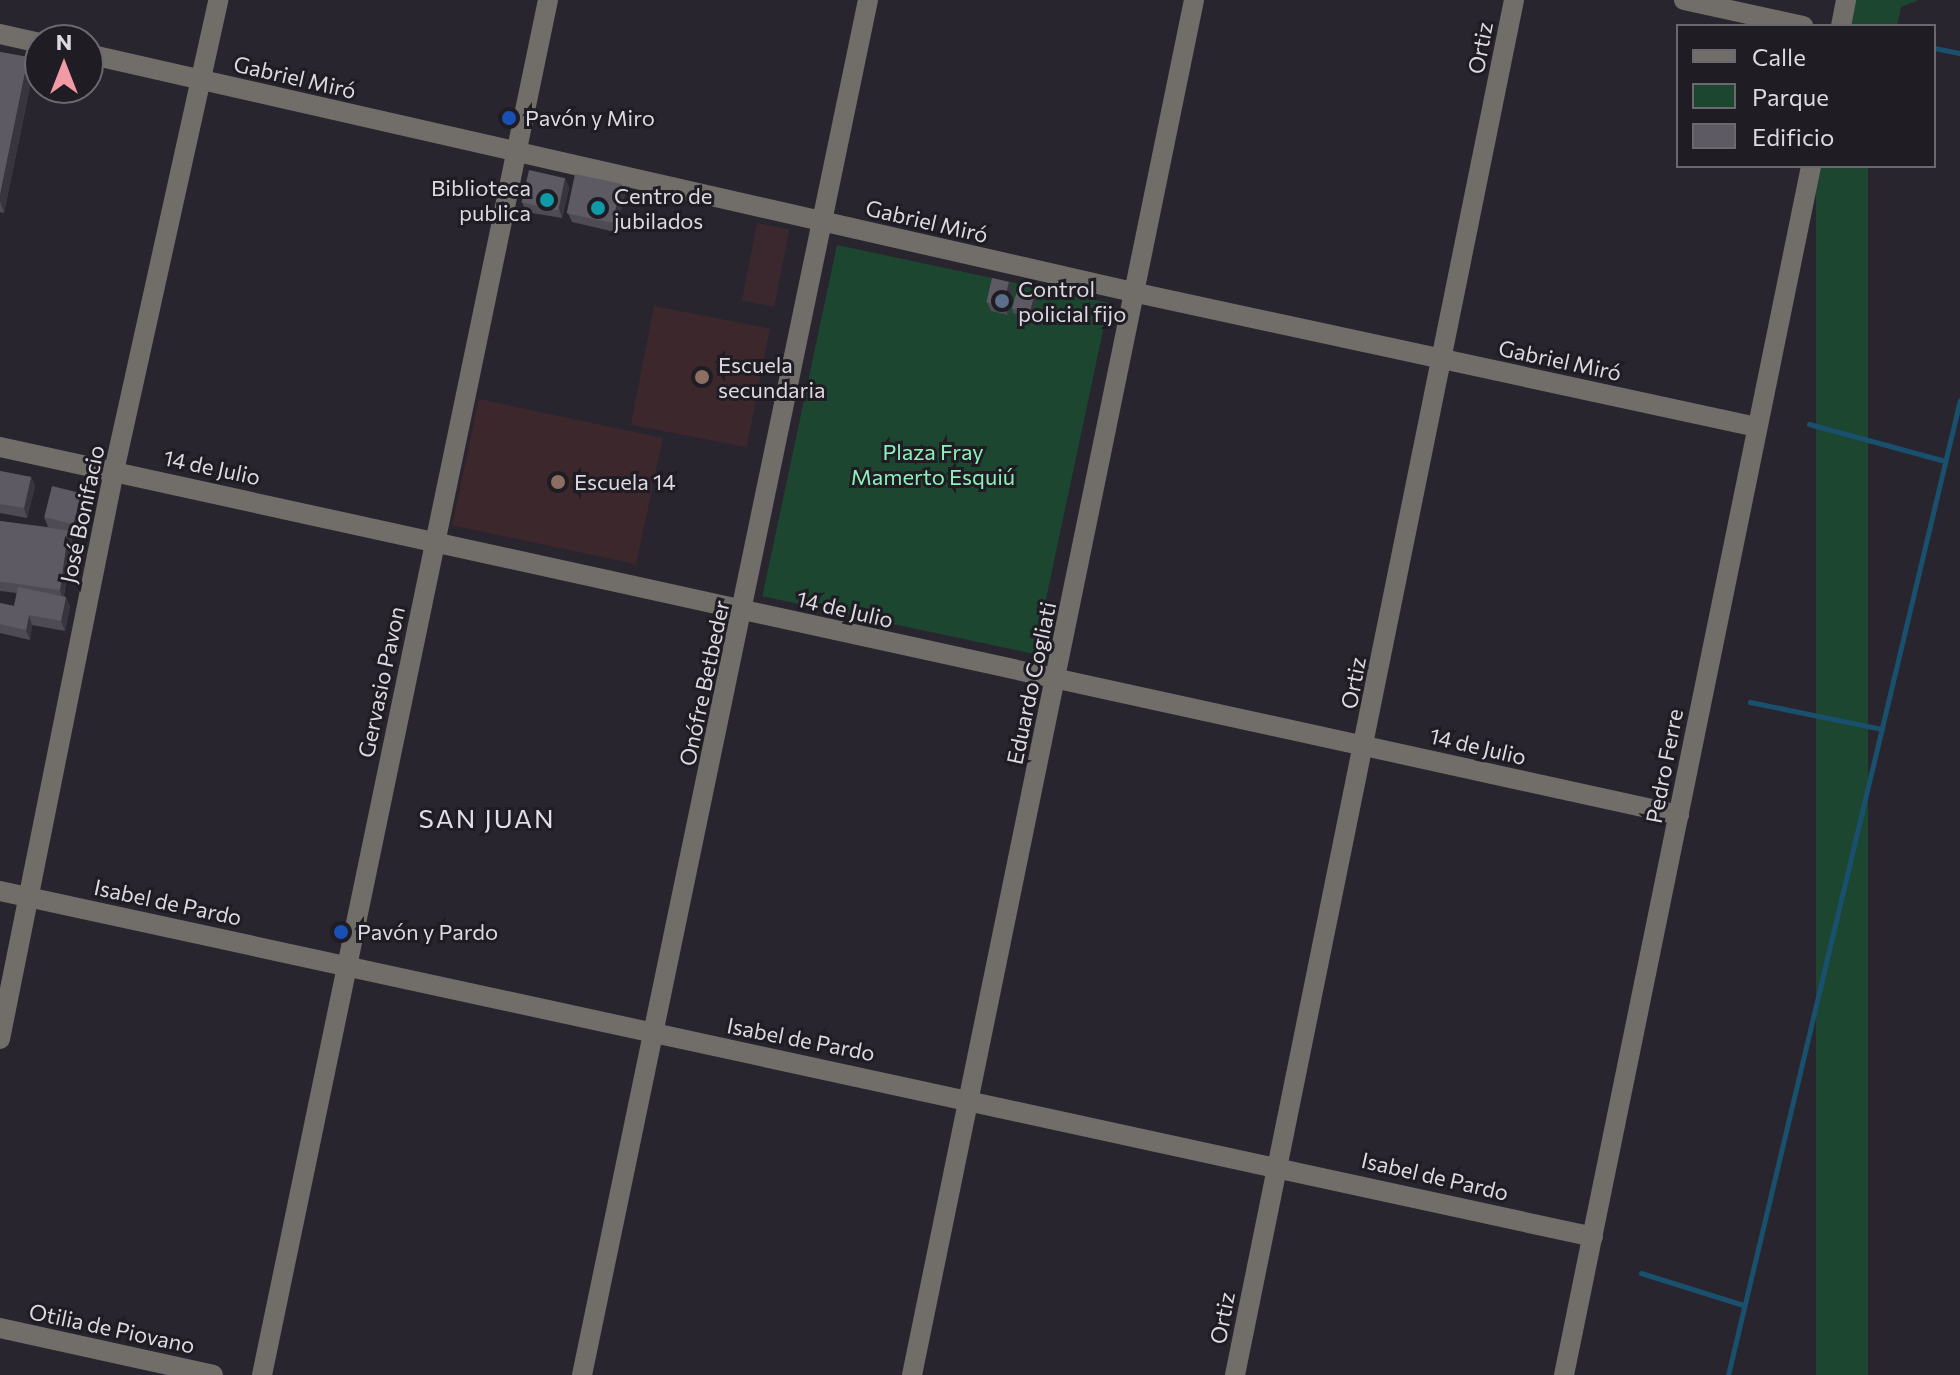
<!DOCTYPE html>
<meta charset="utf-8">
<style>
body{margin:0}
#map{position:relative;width:1960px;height:1375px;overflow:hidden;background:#28252e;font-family:Commissioner,sans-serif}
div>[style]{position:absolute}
.education>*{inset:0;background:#3c282c;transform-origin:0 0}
.medical>*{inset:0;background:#3b282f;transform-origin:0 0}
.green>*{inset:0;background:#1d4630;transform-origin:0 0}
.stream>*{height:5px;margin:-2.5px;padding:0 2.5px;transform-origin:2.5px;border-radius:2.5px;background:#19506e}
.minor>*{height:20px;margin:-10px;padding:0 10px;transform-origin:10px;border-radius:10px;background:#716e6a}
.wall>*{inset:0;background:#4f4b54}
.shaded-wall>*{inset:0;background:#39353e}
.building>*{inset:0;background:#5e5a63;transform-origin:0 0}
.dots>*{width:22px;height:22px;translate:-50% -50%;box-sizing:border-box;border:4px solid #1f1c24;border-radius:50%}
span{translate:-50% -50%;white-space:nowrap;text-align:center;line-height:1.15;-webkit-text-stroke:6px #1f1c24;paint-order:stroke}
.street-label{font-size:22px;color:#dcdae0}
.poi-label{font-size:22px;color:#dcdae0}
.left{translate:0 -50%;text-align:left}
.right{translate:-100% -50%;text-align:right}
.park-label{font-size:22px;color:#8cf1b9}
.quarter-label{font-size:26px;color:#e1dde8;letter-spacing:2px}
.legend{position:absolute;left:1676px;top:24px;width:260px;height:144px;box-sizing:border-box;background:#1f1c24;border:2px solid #6b686f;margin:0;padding:10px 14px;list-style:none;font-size:24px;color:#dcdae0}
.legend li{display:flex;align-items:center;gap:16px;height:40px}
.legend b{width:40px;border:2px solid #6b686f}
.north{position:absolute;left:24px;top:24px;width:80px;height:80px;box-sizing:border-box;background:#1f1c24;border:2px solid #6b686f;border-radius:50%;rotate:0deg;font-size:22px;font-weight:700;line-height:32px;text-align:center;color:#dcdae0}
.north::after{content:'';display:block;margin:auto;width:28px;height:36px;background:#f39aa7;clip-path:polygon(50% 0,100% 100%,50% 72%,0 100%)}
</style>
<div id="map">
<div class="education">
<i style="left:654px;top:306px;width:118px;height:121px;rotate:11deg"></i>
<i style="left:479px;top:399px;width:188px;height:129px;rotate:12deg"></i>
</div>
<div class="medical">
<i style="left:757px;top:223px;width:33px;height:79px;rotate:11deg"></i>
</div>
<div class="green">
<i style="clip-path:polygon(1850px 0,1919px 0,1901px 7px,1897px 26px,1845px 26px)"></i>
<i style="left:1816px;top:166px;width:52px;height:1234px"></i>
<i style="left:837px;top:245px;width:278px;height:359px;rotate:12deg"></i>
</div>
<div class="stream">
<i style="left:1934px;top:48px;width:26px;rotate:11deg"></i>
<i style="left:1809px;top:424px;width:141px;rotate:15.2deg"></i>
<i style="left:1750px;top:702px;width:135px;rotate:11.6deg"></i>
<i style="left:1641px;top:1273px;width:107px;rotate:17.4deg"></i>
<i style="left:1728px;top:1375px;width:1002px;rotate:-76.62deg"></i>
</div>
<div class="minor">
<i style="left:1684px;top:0;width:122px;rotate:12.3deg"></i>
<i style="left:1841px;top:26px;width:26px;rotate:-79deg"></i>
<i style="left:0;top:34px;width:41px;rotate:12.7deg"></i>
<i style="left:88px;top:54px;width:1076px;rotate:12.83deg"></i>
<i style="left:1137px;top:293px;width:634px;rotate:12.2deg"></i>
<i style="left:0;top:447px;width:1719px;rotate:12.36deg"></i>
<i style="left:0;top:891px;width:1630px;rotate:12.25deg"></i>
<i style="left:0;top:1039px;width:579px;rotate:-78.65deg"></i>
<i style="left:114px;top:471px;width:482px;rotate:-77.5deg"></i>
<i style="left:0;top:1328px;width:218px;rotate:12.4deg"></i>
<i style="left:262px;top:1375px;width:1404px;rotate:-78.25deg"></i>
<i style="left:582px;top:1375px;width:1404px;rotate:-78.25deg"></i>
<i style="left:912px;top:1375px;width:1404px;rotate:-78.41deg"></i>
<i style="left:1235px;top:1375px;width:1403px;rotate:-78.53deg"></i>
<i style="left:1564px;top:1375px;width:1234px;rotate:-78.45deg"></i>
</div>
<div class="wall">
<i style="clip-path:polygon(0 52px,28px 57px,33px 72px,4px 213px,0 212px)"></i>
<i style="clip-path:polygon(565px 178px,569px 188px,562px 218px,526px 212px,522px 202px)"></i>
<i style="clip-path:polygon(625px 194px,615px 232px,572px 222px,568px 213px)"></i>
<i style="clip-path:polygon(1009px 282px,1013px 291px,1008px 315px,991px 311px,987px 302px)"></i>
<i style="clip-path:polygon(1034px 296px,1036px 301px,1031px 318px,1013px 313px,1012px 308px)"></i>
<i style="clip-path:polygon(0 471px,31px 477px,35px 486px,27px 518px,0 513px)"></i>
<i style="clip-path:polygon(81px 493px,85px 503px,77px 534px,69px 532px,72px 540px,64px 596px,70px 606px,65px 631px,32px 625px,30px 640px,0 633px,0 603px,14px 606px,17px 593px,0 591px,0 521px,48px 527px,44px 517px)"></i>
</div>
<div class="shaded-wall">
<i style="clip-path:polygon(28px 57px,33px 72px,4px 213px,0 201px,0 194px)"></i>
<i style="clip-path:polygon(565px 178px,569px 188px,562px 218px,559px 208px)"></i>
<i style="clip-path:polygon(621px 184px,625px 194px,615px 232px,612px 222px)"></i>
<i style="clip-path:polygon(1009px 282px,1013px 291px,1008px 315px,1004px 305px)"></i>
<i style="clip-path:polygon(1034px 296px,1036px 301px,1031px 318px,1029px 313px)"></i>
<i style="clip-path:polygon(31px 477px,35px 486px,27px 518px,24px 508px)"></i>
<i style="clip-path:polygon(81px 493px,85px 503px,77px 534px,73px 524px)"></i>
<i style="clip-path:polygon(68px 531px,72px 540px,63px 600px,60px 590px)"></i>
<i style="clip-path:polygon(66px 597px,70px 606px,65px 631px,61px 621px)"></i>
<i style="clip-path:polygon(29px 615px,32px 625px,30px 640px,26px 630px)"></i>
</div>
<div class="building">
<i style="clip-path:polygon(0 52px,28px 57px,0 194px)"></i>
<i style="left:529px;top:170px;width:37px;height:33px;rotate:13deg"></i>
<i style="left:575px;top:174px;width:47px;height:40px;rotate:12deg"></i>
<i style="left:992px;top:278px;width:17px;height:25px;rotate:13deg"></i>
<i style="left:1017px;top:291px;width:18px;height:18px;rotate:16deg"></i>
<i style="clip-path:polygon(0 471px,31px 477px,24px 508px,0 504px)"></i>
<i style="left:52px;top:486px;width:30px;height:32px;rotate:14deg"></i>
<i style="left:0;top:521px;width:69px;height:60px;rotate:8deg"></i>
<i style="clip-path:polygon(18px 587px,66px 597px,61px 621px,29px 615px,26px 630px,0 624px,0 603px,14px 606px)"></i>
</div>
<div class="dots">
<i style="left:509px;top:118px;background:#1a4fb4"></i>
<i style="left:547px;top:200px;background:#0f9aa8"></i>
<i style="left:598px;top:208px;background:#0f9aa8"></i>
<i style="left:1002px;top:301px;background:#5c6f8a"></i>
<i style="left:702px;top:377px;background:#8d6e63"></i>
<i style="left:558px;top:482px;background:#8d6e63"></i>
<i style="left:341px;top:932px;background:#1a4fb4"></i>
</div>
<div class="street-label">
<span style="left:1480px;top:48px;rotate:-79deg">Ortiz</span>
<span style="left:295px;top:77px;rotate:13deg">Gabriel Miró</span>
<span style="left:927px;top:221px;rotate:13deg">Gabriel Miró</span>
<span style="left:1560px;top:360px;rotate:12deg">Gabriel Miró</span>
<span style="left:212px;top:467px;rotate:12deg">14 de Julio</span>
<span style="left:82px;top:514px;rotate:-78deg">José Bonifacio</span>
<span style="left:845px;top:609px;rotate:13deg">14 de Julio</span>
<span style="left:381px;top:682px;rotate:-78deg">Gervasio Pavon</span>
<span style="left:704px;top:683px;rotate:-78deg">Onófre Betbeder</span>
<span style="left:1031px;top:683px;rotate:-78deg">Eduardo Cogliati</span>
<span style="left:1353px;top:683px;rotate:-79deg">Ortiz</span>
<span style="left:1478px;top:746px;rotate:13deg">14 de Julio</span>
<span style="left:1664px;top:766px;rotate:-79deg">Pedro Ferre</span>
<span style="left:168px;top:902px;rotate:12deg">Isabel de Pardo</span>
<span style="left:801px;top:1039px;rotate:11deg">Isabel de Pardo</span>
<span style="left:1435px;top:1176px;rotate:13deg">Isabel de Pardo</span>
<span style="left:1222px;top:1318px;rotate:-79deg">Ortiz</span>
<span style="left:112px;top:1328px;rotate:12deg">Otilia de Piovano</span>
</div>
<div class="poi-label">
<span class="left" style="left:525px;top:118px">Pavón y Miro</span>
<span class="right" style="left:531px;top:200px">Biblioteca<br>publica</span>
<span class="left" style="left:614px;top:208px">Centro de<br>jubilados</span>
<span class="left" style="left:1018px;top:301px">Control<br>policial fijo</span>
<span class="left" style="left:718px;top:377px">Escuela<br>secundaria</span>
<span class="left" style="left:574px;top:482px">Escuela 14</span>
<span class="left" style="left:357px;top:932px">Pavón y Pardo</span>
</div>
<div class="park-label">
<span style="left:933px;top:464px">Plaza Fray<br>Mamerto Esquiú</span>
</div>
<div class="quarter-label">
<span style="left:487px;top:818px">SAN JUAN</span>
</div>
<ul class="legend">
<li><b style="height:10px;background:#716e6a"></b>Calle</li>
<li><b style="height:22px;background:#1d4630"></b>Parque</li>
<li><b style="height:22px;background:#5e5a63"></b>Edificio</li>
</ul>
<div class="north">N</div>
</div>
